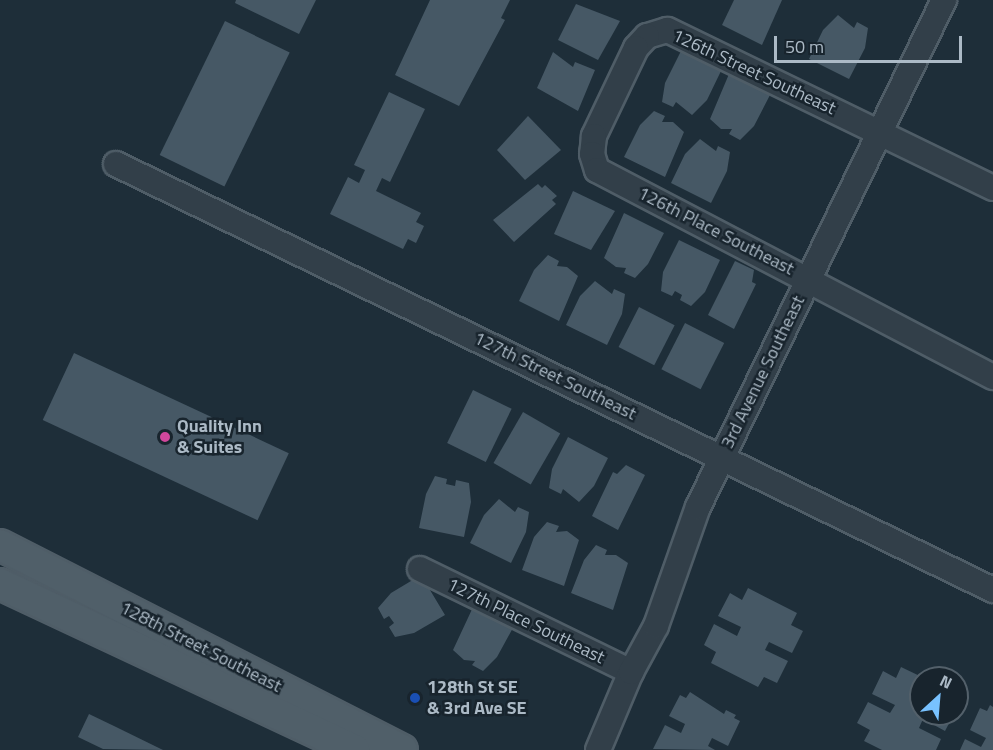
<!DOCTYPE html>
<style>
body{margin:0}
#map{position:relative;width:993px;height:750px;overflow:hidden;background:#1e2e39;font-family:"Titillium Web",sans-serif}
div>[style]{position:absolute}
.building>*{inset:0;background:#465865;transform-origin:0 0}
.roads{filter:drop-shadow(2px 0 #4f5d67) drop-shadow(-2px 0 #4f5d67) drop-shadow(0 2px #4f5d67) drop-shadow(0 -2px #4f5d67)}
.minor>*{height:24px;margin:-12px;padding:0 12px;transform-origin:12px;border-radius:12px;background:#323f49}
.major>*{height:30px;margin:-15px;padding:0 15px;transform-origin:15px;border-radius:15px;background:#505f69}
.dots>*{width:16px;height:16px;translate:-50% -50%;box-sizing:border-box;border:3px solid #18242d;border-radius:50%}
span{translate:-50% -50%;white-space:nowrap;text-align:center;line-height:1.15;-webkit-text-stroke:5px #18242d;paint-order:stroke}
.street-label{font-size:18px;color:#acbac6}
.poi-label{font-size:18px;color:#acbac6;font-weight:700}
.left{translate:0 -50%;text-align:left}
.north{position:absolute;left:909px;top:666px;width:60px;height:60px;box-sizing:border-box;background:#18242d;border:2px solid #53606a;border-radius:50%;rotate:26deg;font-size:16px;font-weight:700;line-height:24px;text-align:center;color:#acbac6}
.north::after{content:'';display:block;margin:auto;width:21px;height:27px;background:#78c2ff;clip-path:polygon(50% 0,100% 100%,50% 72%,0 100%)}
.scale{position:absolute;left:774px;top:36px;width:188px;height:27px;box-sizing:border-box;border:3px solid #acbac6;border-top:0;padding-left:8px;font-size:18px;line-height:21px;white-space:nowrap;color:#acbac6;-webkit-text-stroke:4px #18242d;paint-order:stroke}
</style>
<div id="map">
<div class="building">
<i style="clip-path:polygon(236px 0,316px 0,299px 34px,235px 3px)"></i>
<i style="clip-path:polygon(430px 0,510px 0,501px 18px,505px 20px,459px 106px,395px 75px)"></i>
<i style="clip-path:polygon(734px 0,782px 0,762px 45px,722px 25px)"></i>
<i style="clip-path:polygon(576px 4px,620px 21px,598px 60px,558px 40px)"></i>
<i style="clip-path:polygon(838px 15px,854px 28px,857px 22px,868px 28px,865px 48px,849px 79px,809px 59px,823px 30px)"></i>
<i style="left:225px;top:21px;width:72px;height:149px;rotate:26deg"></i>
<i style="clip-path:polygon(681px 51px,721px 71px,707px 100px,692px 115px,676px 102px,673px 107px,662px 102px,665px 83px)"></i>
<i style="clip-path:polygon(553px 52px,573px 67px,575px 62px,595px 70px,578px 111px,537px 88px)"></i>
<i style="clip-path:polygon(729px 74px,770px 95px,754px 126px,740px 140px,729px 134px,732px 129px,721px 129px,710px 119px)"></i>
<i style="clip-path:polygon(389px 92px,425px 109px,390px 182px,382px 178px,376px 191px,421px 213px,416px 222px,424px 226px,416px 243px,408px 239px,403px 249px,330px 214px,348px 177px,359px 183px,365px 170px,354px 165px)"></i>
<i style="clip-path:polygon(654px 111px,665px 116px,662px 122px,673px 122px,684px 132px,665px 177px,624px 157px,640px 125px)"></i>
<i style="clip-path:polygon(528px 116px,561px 150px,525px 180px,497px 150px)"></i>
<i style="clip-path:polygon(700px 139px,716px 151px,718px 146px,730px 152px,727px 171px,711px 203px,671px 183px,685px 154px)"></i>
<i style="clip-path:polygon(538px 184px,542px 188px,545px 185px,557px 196px,552px 200px,556px 204px,514px 242px,493px 220px)"></i>
<i style="clip-path:polygon(573px 191px,615px 211px,591px 250px,554px 234px)"></i>
<i style="clip-path:polygon(624px 213px,664px 233px,648px 264px,635px 278px,624px 273px,626px 268px,616px 267px,604px 258px)"></i>
<i style="clip-path:polygon(679px 240px,720px 260px,705px 292px,691px 306px,680px 300px,682px 295px,675px 291px,672px 296px,661px 291px,663px 272px)"></i>
<i style="clip-path:polygon(548px 255px,559px 261px,557px 266px,567px 267px,578px 276px,559px 321px,519px 301px,534px 270px)"></i>
<i style="clip-path:polygon(735px 261px,754px 270px,752px 282px,756px 284px,734px 329px,708px 315px)"></i>
<i style="clip-path:polygon(595px 281px,612px 294px,614px 289px,625px 294px,622px 314px,607px 345px,566px 325px,580px 296px)"></i>
<i style="left:639px;top:307px;width:40px;height:45px;rotate:27deg"></i>
<i style="left:685px;top:323px;width:44px;height:52px;rotate:27deg"></i>
<i style="left:74px;top:353px;width:237px;height:74px;rotate:25deg"></i>
<i style="left:473px;top:390px;width:43px;height:59px;rotate:26deg"></i>
<i style="left:523px;top:412px;width:43px;height:59px;rotate:30deg"></i>
<i style="clip-path:polygon(568px 437px,608px 458px,594px 486px,579px 502px,563px 489px,561px 494px,549px 488px,552px 469px)"></i>
<i style="clip-path:polygon(626px 465px,645px 475px,618px 530px,592px 516px,613px 472px,617px 474px)"></i>
<i style="clip-path:polygon(435px 476px,447px 479px,446px 484px,455px 486px,456px 480px,469px 483px,471px 502px,464px 537px,419px 528px,426px 494px)"></i>
<i style="clip-path:polygon(499px 499px,515px 512px,518px 507px,529px 512px,526px 532px,511px 563px,470px 543px,484px 515px)"></i>
<i style="clip-path:polygon(547px 522px,559px 526px,556px 532px,567px 531px,579px 540px,564px 586px,522px 570px,534px 537px)"></i>
<i style="clip-path:polygon(596px 545px,607px 550px,605px 555px,616px 555px,628px 563px,613px 610px,571px 593px,584px 560px)"></i>
<i style="clip-path:polygon(421px 575px,445px 615px,414px 633px,395px 637px,389px 627px,394px 623px,389px 616px,384px 619px,378px 608px,391px 593px)"></i>
<i style="clip-path:polygon(748px 588px,797px 613px,791px 625px,803px 631px,792px 653px,769px 642px,765px 650px,788px 661px,777px 683px,764px 677px,758px 687px,711px 663px,716px 652px,704px 645px,714px 624px,737px 636px,741px 627px,718px 616px,730px 593px,742px 600px)"></i>
<i style="clip-path:polygon(474px 605px,514px 626px,497px 657px,483px 671px,472px 665px,475px 661px,464px 660px,453px 650px)"></i>
<i style="clip-path:polygon(901px 667px,924px 678px,921px 678px,921px 714px,954px 714px,945px 731px,923px 719px,919px 728px,941px 739px,936px 750px,882px 750px,864px 741px,870px 730px,857px 723px,868px 702px,890px 713px,895px 705px,872px 694px,883px 671px,896px 678px)"></i>
<i style="clip-path:polygon(690px 692px,724px 714px,726px 710px,736px 715px,734px 718px,740px 721px,728px 746px,712px 738px,708px 746px,715px 750px,653px 749px,665px 725px,681px 733px,685px 724px,669px 716px,680px 695px,686px 698px)"></i>
<i style="clip-path:polygon(990px 705px,993px 707px,993px 750px,960px 750px,965px 739px,981px 747px,986px 738px,970px 730px,980px 708px,987px 711px)"></i>
<i style="clip-path:polygon(89px 714px,114px 726px,163px 750px,103px 749px,78px 737px)"></i>
</div>
<div class="roads">
<div class="minor">
<i style="left:116px;top:164px;width:975px;rotate:25.91deg"></i>
<i style="left:993px;top:188px;width:362px;rotate:-154.1deg"></i>
<i style="left:667px;top:30px;width:21px;rotate:163deg"></i>
<i style="left:647px;top:36px;width:16px;rotate:133deg"></i>
<i style="left:636px;top:48px;width:98px;rotate:115.5deg"></i>
<i style="left:594px;top:136px;width:18px;rotate:96deg"></i>
<i style="left:592px;top:154px;width:17px;rotate:73deg"></i>
<i style="left:597px;top:170px;width:447px;rotate:27.6deg"></i>
<i style="left:420px;top:569px;width:235px;rotate:26deg"></i>
<i style="left:598px;top:750px;width:85px;rotate:-67.1deg"></i>
<i style="left:631px;top:672px;width:52px;rotate:-61.5deg"></i>
<i style="left:656px;top:626px;width:126px;rotate:-70.6deg"></i>
<i style="left:698px;top:507px;width:564px;rotate:-64.12deg"></i>
</div>
<div class="major">
<i style="left:0;top:545px;width:451px;rotate:27deg"></i>
<i style="left:0;top:584px;width:391px;rotate:25.1deg"></i>
</div>
</div>
<div class="dots">
<i style="left:165px;top:437px;background:#d1479c"></i>
<i style="left:415px;top:698px;background:#1a4fb4"></i>
</div>
<div class="street-label">
<span style="left:754px;top:72px;rotate:25deg">126th Street Southeast</span>
<span style="left:716px;top:231px;rotate:27deg">126th Place Southeast</span>
<span style="left:763px;top:372px;rotate:-64deg">3rd Avenue Southeast</span>
<span style="left:555px;top:376px;rotate:26deg">127th Street Southeast</span>
<span style="left:526px;top:621px;rotate:26deg">127th Place Southeast</span>
<span style="left:201px;top:647px;rotate:27deg">128th Street Southeast</span>
</div>
<div class="poi-label">
<span class="left" style="left:177px;top:437px">Quality Inn<br>&amp; Suites</span>
<span class="left" style="left:427px;top:698px">128th St SE<br>&amp; 3rd Ave SE</span>
</div>
<div class="north">N</div>
<div class="scale">50 m</div>
</div>
